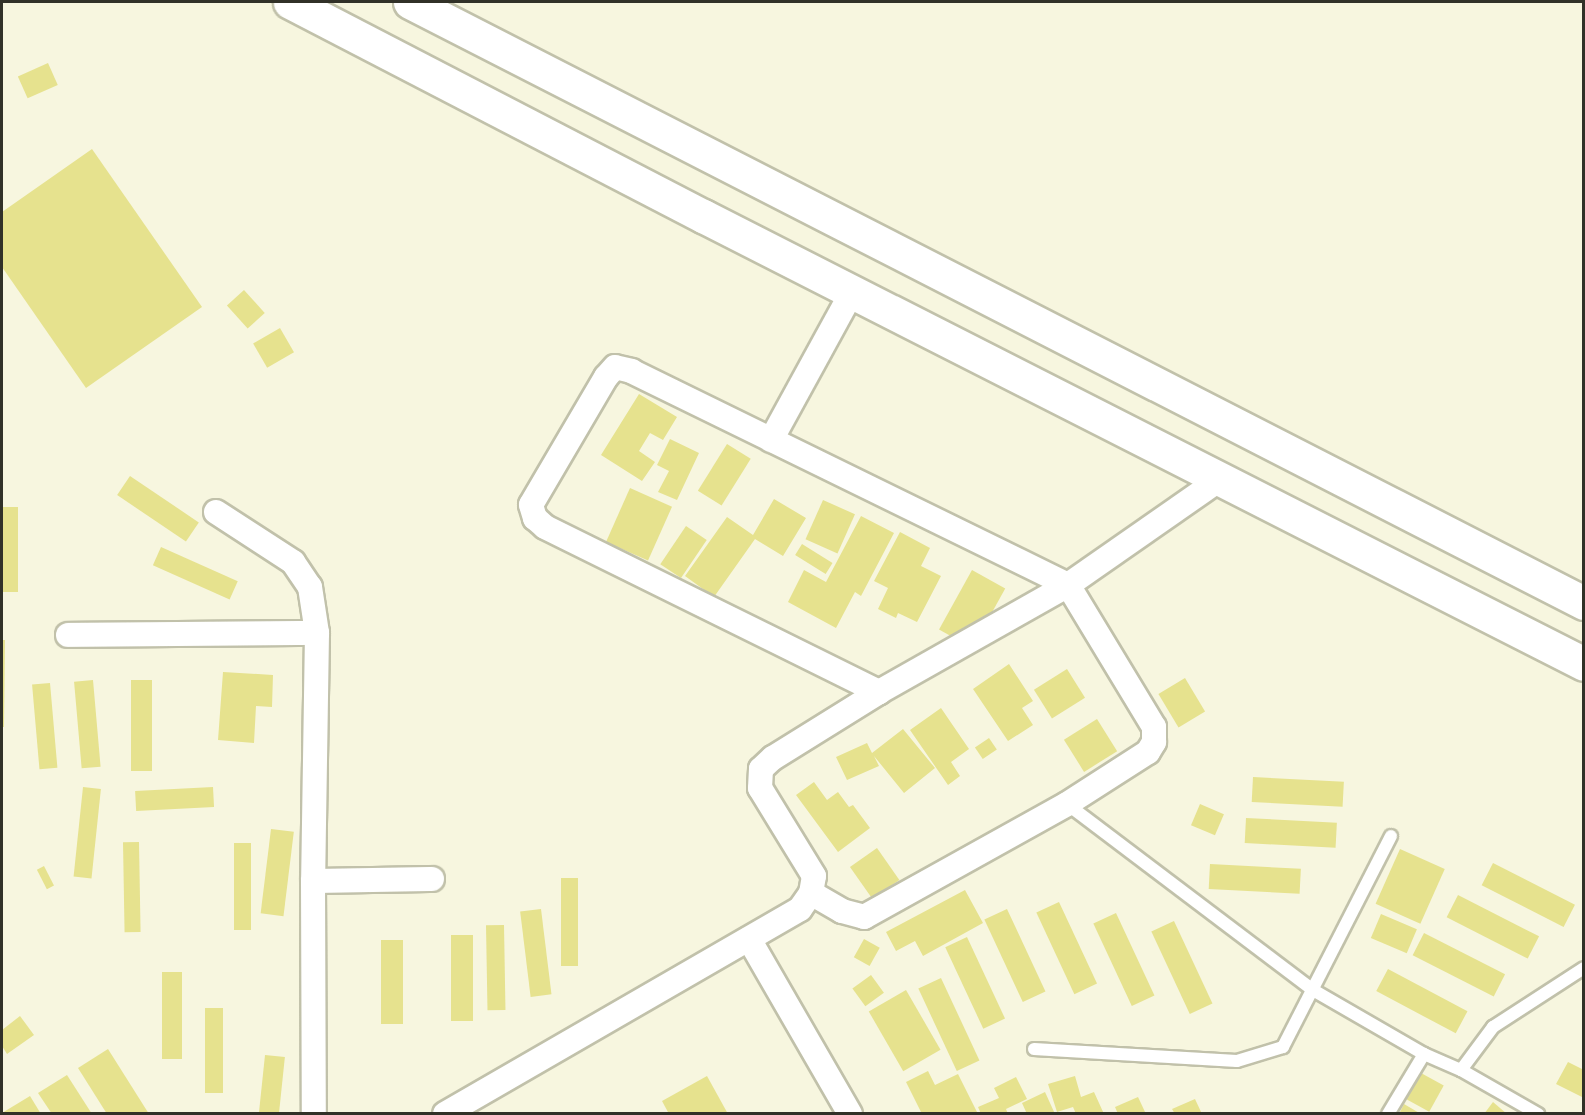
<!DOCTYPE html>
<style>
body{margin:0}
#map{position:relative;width:1585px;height:1115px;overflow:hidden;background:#f7f6df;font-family:Rubik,sans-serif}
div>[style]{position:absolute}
.building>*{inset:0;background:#e6e28e;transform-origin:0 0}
.roads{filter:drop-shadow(2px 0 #c1c1aa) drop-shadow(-2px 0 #c1c1aa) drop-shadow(0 2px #c1c1aa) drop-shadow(0 -2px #c1c1aa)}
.lane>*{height:12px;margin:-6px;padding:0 6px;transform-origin:6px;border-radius:6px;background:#fff}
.street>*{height:24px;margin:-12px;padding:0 12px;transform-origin:12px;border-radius:12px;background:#fff}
.secondary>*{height:33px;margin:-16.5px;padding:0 16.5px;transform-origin:16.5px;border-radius:16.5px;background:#fff}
span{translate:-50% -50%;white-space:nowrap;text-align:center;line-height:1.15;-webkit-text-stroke:6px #fff;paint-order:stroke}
.frame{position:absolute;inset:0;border:3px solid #313128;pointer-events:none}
</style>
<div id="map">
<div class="building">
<i style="left:48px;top:63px;width:24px;height:33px;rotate:66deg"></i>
<i style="clip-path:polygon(92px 149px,202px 307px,86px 388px,2px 267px,2px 212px)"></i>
<i style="left:244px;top:290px;width:31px;height:23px;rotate:48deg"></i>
<i style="left:280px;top:328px;width:28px;height:31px;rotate:60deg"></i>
<i style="clip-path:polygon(639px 394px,677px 417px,663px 440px,650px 433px,639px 451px,655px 462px,642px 481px,601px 455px)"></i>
<i style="clip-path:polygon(670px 439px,699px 453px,677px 500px,658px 492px,669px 471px,657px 465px)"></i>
<i style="left:727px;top:444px;width:28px;height:55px;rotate:32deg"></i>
<i style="left:130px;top:476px;width:83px;height:23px;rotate:34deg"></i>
<i style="left:630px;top:488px;width:46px;height:59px;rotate:24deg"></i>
<i style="clip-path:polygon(774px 499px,806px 518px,783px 556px,755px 539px,714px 597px,685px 576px,727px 517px,753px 535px)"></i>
<i style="left:823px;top:500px;width:35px;height:43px;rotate:24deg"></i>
<i style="left:2px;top:507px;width:16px;height:85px"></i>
<i style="clip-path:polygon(861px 516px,894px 533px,861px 596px,855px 592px,836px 628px,788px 602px,804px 570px,826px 582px)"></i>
<i style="left:686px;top:526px;width:25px;height:46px;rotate:34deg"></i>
<i style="clip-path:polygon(900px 532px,930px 548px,921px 566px,941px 576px,917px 622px,898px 613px,896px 618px,878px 609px,888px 588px,874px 581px)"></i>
<i style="left:802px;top:544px;width:36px;height:13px;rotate:32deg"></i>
<i style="left:161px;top:547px;width:84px;height:20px;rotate:24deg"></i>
<i style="left:972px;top:570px;width:38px;height:68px;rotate:29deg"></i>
<i style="clip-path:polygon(2px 640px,5px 640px,4px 727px,2px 727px)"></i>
<i style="clip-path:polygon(1009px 664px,1033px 701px,1022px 708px,1033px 725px,1008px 741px,973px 689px)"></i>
<i style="left:1067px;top:669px;width:34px;height:39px;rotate:58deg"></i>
<i style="clip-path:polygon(223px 672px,273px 675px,272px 707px,256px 706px,254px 743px,218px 740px)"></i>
<i style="left:1185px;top:678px;width:39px;height:31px;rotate:59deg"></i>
<i style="left:93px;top:680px;width:87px;height:19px;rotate:85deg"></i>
<i style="left:131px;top:680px;width:21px;height:91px"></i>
<i style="left:50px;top:683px;width:85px;height:18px;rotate:85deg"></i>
<i style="clip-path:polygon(941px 708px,969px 749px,951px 762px,960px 776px,948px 785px,910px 730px)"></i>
<i style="left:1097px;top:719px;width:38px;height:39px;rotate:58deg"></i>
<i style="clip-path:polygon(903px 729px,935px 768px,904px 793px,874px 756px,879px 766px,847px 780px,836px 757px,867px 743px,872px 753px)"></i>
<i style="left:989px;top:738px;width:14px;height:17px;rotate:56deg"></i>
<i style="left:1253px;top:777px;width:91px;height:25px;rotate:3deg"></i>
<i style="clip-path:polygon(814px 782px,827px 800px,838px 792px,849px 807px,853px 805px,870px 828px,838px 852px,796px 795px)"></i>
<i style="left:83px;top:787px;width:18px;height:90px;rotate:6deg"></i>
<i style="left:213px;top:787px;width:20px;height:78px;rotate:87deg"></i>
<i style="left:1200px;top:804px;width:26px;height:23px;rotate:23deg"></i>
<i style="left:1246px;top:818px;width:91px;height:25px;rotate:3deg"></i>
<i style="left:271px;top:829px;width:23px;height:85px;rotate:7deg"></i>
<i style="left:139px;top:842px;width:90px;height:16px;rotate:89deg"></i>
<i style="left:234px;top:843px;width:17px;height:87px"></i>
<i style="left:877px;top:848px;width:39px;height:33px;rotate:55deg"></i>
<i style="left:1400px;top:849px;width:49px;height:60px;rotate:24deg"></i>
<i style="left:1493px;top:863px;width:92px;height:25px;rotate:27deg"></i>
<i style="left:1210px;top:864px;width:91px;height:25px;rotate:3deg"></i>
<i style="left:44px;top:866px;width:22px;height:8px;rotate:63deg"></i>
<i style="left:561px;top:878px;width:17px;height:88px"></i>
<i style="clip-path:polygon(965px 890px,983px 923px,923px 956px,915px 941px,896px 951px,886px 932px)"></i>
<i style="left:1458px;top:895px;width:91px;height:25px;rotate:27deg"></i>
<i style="left:1059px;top:902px;width:90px;height:25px;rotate:65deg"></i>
<i style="left:541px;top:909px;width:86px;height:21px;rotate:83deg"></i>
<i style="left:1007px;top:909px;width:91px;height:25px;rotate:65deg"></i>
<i style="left:1116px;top:913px;width:91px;height:25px;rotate:65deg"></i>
<i style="left:1381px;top:914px;width:39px;height:26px;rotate:23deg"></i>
<i style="left:1174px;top:921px;width:91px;height:25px;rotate:65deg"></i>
<i style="left:504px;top:925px;width:85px;height:18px;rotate:89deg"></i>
<i style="left:1424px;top:933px;width:91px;height:25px;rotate:27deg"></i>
<i style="left:451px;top:935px;width:22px;height:86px"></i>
<i style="left:967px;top:937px;width:90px;height:24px;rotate:65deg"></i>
<i style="left:864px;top:939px;width:18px;height:21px;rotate:29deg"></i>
<i style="left:381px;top:940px;width:22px;height:84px"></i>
<i style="left:1388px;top:969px;width:90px;height:25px;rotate:28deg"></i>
<i style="left:162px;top:972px;width:20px;height:87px"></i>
<i style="left:871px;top:975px;width:22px;height:23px;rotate:54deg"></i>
<i style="left:941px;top:978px;width:91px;height:25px;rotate:65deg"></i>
<i style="left:906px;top:990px;width:69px;height:43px;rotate:60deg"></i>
<i style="left:205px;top:1008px;width:18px;height:85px"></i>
<i style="clip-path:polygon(20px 1016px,34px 1035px,7px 1054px,2px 1046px,2px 1030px)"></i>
<i style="clip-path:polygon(108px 1049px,149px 1114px,107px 1114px,78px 1068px)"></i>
<i style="left:265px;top:1055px;width:20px;height:59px;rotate:6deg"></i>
<i style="clip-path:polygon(1568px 1062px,1584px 1070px,1584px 1098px,1556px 1084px)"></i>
<i style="clip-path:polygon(928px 1071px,935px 1085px,958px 1074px,978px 1114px,922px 1114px,906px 1082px)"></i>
<i style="left:1421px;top:1073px;width:26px;height:30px;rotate:29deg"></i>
<i style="clip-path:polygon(67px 1075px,92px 1114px,52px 1114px,38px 1093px)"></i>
<i style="clip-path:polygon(707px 1076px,728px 1114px,669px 1114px,662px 1101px)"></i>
<i style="clip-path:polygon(1075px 1076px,1081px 1097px,1094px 1092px,1104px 1114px,1076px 1114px,1073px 1107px,1057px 1112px,1048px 1084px)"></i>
<i style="clip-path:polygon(1016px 1077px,1027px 1099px,1006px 1109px,1008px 1114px,981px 1114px,978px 1107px,999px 1098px,994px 1088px)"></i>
<i style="clip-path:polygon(1045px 1092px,1055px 1114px,1027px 1114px,1022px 1103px)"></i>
<i style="clip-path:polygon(30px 1096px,41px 1114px,2px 1114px,2px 1113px)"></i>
<i style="clip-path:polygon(1138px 1097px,1146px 1114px,1118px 1114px,1115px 1107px)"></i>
<i style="clip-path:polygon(1195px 1099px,1202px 1114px,1175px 1114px,1172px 1109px)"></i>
<i style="clip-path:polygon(1493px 1102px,1507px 1114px,1484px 1114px)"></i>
<i style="clip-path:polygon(1404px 1104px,1421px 1114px,1399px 1114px)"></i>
</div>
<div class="roads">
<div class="lane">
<i style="left:1067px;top:804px;width:308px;rotate:37.1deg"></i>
<i style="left:1313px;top:990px;width:128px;rotate:30deg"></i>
<i style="left:1424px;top:1054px;width:40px;rotate:23.4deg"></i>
<i style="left:1461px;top:1070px;width:89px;rotate:29.7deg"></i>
<i style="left:1034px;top:1049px;width:203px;rotate:3.4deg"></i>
<i style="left:1237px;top:1061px;width:48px;rotate:-16.9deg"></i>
<i style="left:1283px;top:1047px;width:237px;rotate:-62.9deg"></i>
<i style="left:1461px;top:1070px;width:54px;rotate:-53.3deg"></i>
<i style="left:1493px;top:1027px;width:108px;rotate:-33deg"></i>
<i style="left:1388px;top:1114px;width:70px;rotate:-59deg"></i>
</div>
<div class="street">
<i style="left:771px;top:440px;width:169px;rotate:-61.3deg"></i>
<i style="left:216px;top:512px;width:92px;rotate:33deg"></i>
<i style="left:293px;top:562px;width:30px;rotate:56deg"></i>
<i style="left:310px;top:587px;width:47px;rotate:81.3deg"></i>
<i style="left:317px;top:633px;width:248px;rotate:90.9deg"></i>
<i style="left:313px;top:881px;width:233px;rotate:89.8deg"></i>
<i style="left:68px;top:635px;width:249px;rotate:-0.5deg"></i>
<i style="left:313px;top:881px;width:119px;rotate:-1deg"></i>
<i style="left:811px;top:893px;width:36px;rotate:30deg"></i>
<i style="left:842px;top:911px;width:23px;rotate:15deg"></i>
<i style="left:864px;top:917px;width:232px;rotate:-29.1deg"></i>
<i style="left:1067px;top:804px;width:96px;rotate:-32.7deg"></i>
<i style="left:1148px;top:752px;width:12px;rotate:-59deg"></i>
<i style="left:1154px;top:742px;width:15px;rotate:-90deg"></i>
<i style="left:1154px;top:727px;width:166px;rotate:-121.2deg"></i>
<i style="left:1068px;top:585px;width:486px;rotate:-153.9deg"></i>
<i style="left:632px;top:371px;width:17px;rotate:-167deg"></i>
<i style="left:615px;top:367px;width:13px;rotate:132deg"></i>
<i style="left:606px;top:377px;width:148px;rotate:120.4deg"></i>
<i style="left:531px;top:505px;width:14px;rotate:73deg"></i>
<i style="left:535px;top:518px;width:13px;rotate:42deg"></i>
<i style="left:545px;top:527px;width:373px;rotate:26.3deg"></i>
<i style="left:749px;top:939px;width:202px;rotate:60deg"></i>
<i style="left:445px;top:1114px;width:410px;rotate:-30deg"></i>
<i style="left:800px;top:909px;width:19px;rotate:-55deg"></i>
<i style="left:811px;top:893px;width:17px;rotate:-80deg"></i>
<i style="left:814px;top:876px;width:103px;rotate:-121.5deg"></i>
<i style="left:760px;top:788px;width:19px;rotate:-87deg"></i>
<i style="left:761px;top:769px;width:16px;rotate:-43deg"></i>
<i style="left:773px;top:758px;width:125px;rotate:-31.9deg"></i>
<i style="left:879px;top:692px;width:217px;rotate:-29.5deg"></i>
<i style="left:1068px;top:585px;width:185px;rotate:-34.9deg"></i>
</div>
<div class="secondary">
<i style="left:290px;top:2px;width:465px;rotate:27.4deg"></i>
<i style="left:703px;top:216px;width:988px;rotate:26.95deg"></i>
<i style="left:410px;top:2px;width:1319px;rotate:27.11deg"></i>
</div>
</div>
<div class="frame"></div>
</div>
